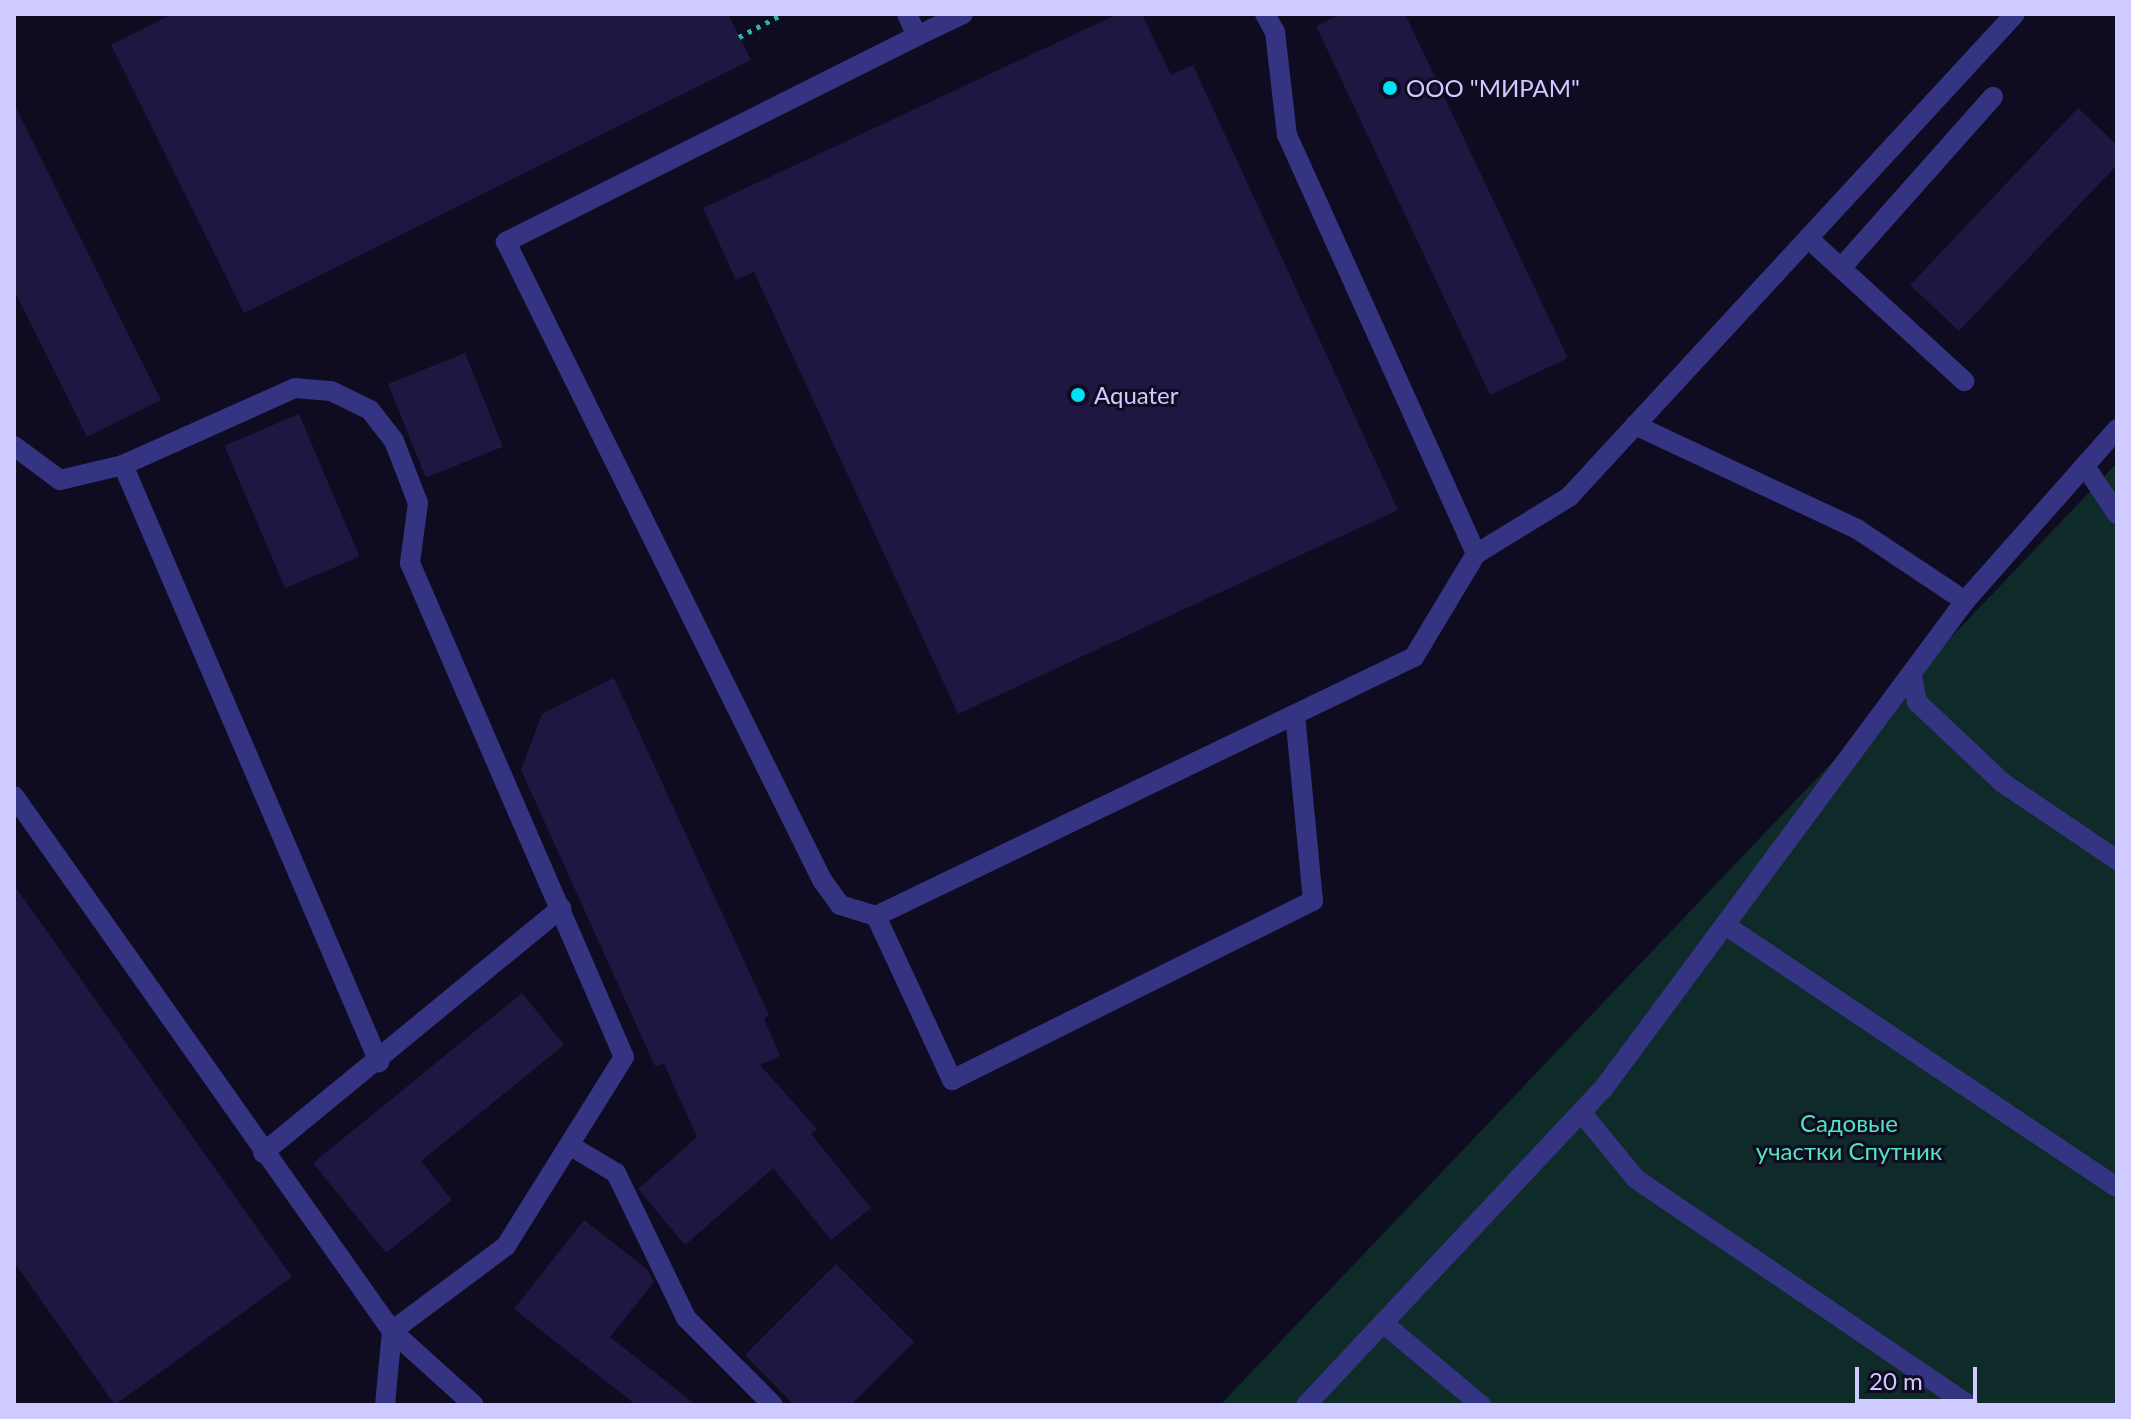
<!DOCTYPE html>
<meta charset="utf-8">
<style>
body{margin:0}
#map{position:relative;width:2131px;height:1419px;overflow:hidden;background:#0f0b20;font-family:Lato,sans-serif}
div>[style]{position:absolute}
.green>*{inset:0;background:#0e2a29}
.building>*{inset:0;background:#1f1642;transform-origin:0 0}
.path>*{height:5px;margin-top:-2.5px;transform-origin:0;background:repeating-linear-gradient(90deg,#27b6ab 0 4px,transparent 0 10px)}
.minor>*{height:20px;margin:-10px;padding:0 10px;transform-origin:10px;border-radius:10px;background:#353482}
.dots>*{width:22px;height:22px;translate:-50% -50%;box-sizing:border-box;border:4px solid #0f0b20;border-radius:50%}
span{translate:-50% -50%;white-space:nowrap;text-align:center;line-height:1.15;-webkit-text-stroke:6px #0f0b20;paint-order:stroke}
.poi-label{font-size:24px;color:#cfcaff}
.left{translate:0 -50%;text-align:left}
.park-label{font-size:24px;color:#51e5bd}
.frame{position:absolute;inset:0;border:16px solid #cfcaff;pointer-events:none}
.scale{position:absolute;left:1855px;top:1367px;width:122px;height:36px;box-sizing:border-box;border:4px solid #cfcaff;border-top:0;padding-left:10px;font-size:24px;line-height:28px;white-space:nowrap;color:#cfcaff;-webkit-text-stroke:6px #0f0b20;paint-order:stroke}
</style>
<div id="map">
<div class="green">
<i style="clip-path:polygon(2117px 463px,2117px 1405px,1220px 1405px)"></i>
</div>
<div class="building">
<i style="clip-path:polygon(172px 14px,728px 14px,751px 60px,244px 313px,111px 45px)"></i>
<i style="clip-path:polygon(1118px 14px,1142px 14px,1171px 75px,1193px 65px,1398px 510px,958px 714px,754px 272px,736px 280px,703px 208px)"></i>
<i style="clip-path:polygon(1341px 14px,1405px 14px,1568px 358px,1490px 395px,1316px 26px)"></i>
<i style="clip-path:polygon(14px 104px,161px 400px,87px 437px,14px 290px)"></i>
<i style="clip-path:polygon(2078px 108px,2117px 145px,2117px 165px,1959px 331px,1910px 285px)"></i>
<i style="left:465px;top:353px;width:101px;height:83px;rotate:68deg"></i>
<i style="left:299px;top:414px;width:155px;height:81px;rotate:67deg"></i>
<i style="clip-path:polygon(614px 678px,769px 1015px,764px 1019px,780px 1056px,760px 1065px,817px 1129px,811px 1134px,871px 1208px,831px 1240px,773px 1168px,685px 1245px,638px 1189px,697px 1137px,664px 1064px,655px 1066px,521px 770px,542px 714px)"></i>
<i style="clip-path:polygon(14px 885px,292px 1277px,115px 1405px,14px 1262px)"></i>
<i style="clip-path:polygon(522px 993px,564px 1045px,421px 1161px,452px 1200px,386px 1253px,313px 1163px)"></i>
<i style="clip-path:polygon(584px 1220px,648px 1270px,654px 1282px,610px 1337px,696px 1405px,636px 1405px,514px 1309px)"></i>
<i style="clip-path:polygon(836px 1264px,914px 1342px,851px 1405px,794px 1405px,745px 1355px)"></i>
</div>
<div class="path">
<i style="left:739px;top:37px;width:50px;rotate:-27.6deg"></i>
</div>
<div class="minor">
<i style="left:907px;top:14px;width:24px;rotate:66deg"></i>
<i style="left:917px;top:36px;width:460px;rotate:153.4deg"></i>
<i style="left:506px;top:242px;width:712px;rotate:63.65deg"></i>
<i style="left:822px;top:880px;width:31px;rotate:54deg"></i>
<i style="left:840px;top:905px;width:38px;rotate:17deg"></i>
<i style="left:876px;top:916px;width:597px;rotate:-25.71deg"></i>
<i style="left:1414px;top:657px;width:120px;rotate:-59deg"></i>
<i style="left:1265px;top:14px;width:21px;rotate:61deg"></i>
<i style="left:1275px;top:32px;width:104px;rotate:83.4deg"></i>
<i style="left:1287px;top:135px;width:460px;rotate:65.7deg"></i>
<i style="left:1476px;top:554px;width:109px;rotate:-31.5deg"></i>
<i style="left:1569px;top:497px;width:657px;rotate:-47.28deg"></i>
<i style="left:917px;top:36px;width:51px;rotate:-25.6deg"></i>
<i style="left:1808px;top:238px;width:212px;rotate:42.5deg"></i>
<i style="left:1841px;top:268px;width:229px;rotate:-48.4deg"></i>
<i style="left:1635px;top:425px;width:245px;rotate:25.1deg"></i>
<i style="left:1857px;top:529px;width:130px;rotate:33.7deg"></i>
<i style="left:14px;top:446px;width:57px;rotate:36.5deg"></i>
<i style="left:60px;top:480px;width:65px;rotate:-13.4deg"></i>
<i style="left:123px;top:465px;width:188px;rotate:-24.1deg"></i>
<i style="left:295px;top:388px;width:36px;rotate:5deg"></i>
<i style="left:331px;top:391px;width:43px;rotate:26deg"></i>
<i style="left:370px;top:410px;width:39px;rotate:52deg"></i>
<i style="left:394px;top:441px;width:66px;rotate:68.8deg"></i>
<i style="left:418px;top:503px;width:61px;rotate:97.6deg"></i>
<i style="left:410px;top:563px;width:538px;rotate:66.58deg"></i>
<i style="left:624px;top:1057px;width:223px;rotate:122deg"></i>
<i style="left:506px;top:1246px;width:142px;rotate:143.3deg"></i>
<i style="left:392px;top:1331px;width:110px;rotate:42.1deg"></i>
<i style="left:123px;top:465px;width:650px;rotate:66.79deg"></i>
<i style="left:2085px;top:466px;width:58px;rotate:56.3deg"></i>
<i style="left:1912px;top:676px;width:26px;rotate:79deg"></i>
<i style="left:1917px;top:702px;width:118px;rotate:43.3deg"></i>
<i style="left:2003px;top:783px;width:138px;rotate:34deg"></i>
<i style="left:14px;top:796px;width:655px;rotate:54.76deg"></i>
<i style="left:392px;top:1331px;width:74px;rotate:95.4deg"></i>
<i style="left:876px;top:916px;width:181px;rotate:65.1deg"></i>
<i style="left:952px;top:1080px;width:403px;rotate:-26.4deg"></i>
<i style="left:1313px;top:901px;width:187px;rotate:-95.5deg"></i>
<i style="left:1725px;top:925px;width:471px;rotate:33.8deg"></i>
<i style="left:1581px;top:1112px;width:87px;rotate:50.6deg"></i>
<i style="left:1636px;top:1179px;width:402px;rotate:34.2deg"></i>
<i style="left:569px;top:1145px;width:55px;rotate:30.8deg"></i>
<i style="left:616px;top:1173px;width:161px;rotate:64.2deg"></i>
<i style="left:686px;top:1318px;width:123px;rotate:45deg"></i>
<i style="left:263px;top:1153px;width:386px;rotate:-39.4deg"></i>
<i style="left:1383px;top:1323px;width:128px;rotate:39.9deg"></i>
<i style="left:1306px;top:1405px;width:434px;rotate:-46.8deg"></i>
<i style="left:1603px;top:1089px;width:608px;rotate:-53.43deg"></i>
<i style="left:1965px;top:601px;width:230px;rotate:-48.5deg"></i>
</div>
<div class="dots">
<i style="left:1390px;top:88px;background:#00e1f5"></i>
<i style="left:1078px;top:395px;background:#00e1f5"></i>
</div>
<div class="poi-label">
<span class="left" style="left:1406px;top:88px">ООО "МИРАМ"</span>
<span class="left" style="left:1094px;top:395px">Aquater</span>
</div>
<div class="park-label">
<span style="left:1849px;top:1137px">Садовые<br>участки Спутник</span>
</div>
<div class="frame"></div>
<div class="scale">20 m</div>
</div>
